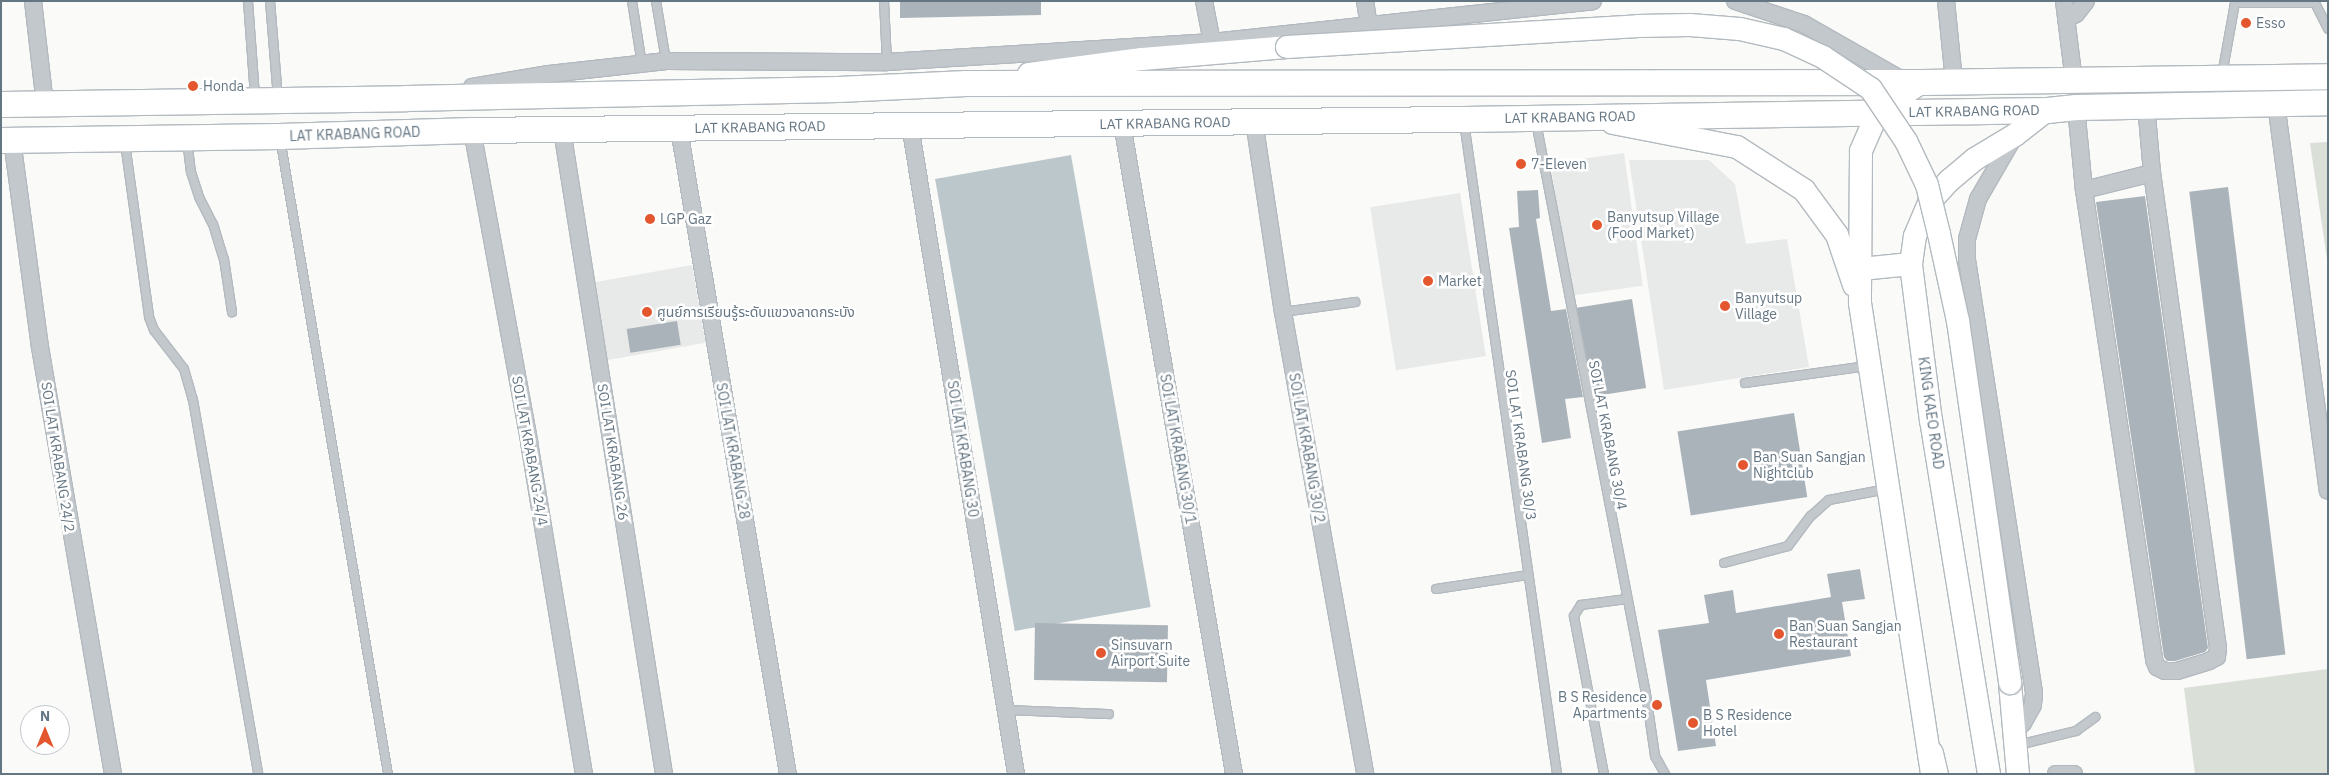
<!DOCTYPE html>
<meta charset="utf-8">
<style>
body{margin:0}
#map{position:relative;width:2329px;height:775px;overflow:hidden;background:#fafaf8;font-family:"IBM Plex Sans","Noto Sans Thai",sans-serif}
div>[style]{position:absolute}
.built>*{inset:0;background:#e8e9e9;transform-origin:0 0}
.green>*{inset:0;background:#dadfd7}
.water>*{inset:0;background:#bbc7cb;transform-origin:0 0}
.building>*{inset:0;background:#aab3b9;transform-origin:0 0}
.roads{filter:drop-shadow(1px 0 #b3babf) drop-shadow(-1px 0 #b3babf) drop-shadow(0 1px #b3babf) drop-shadow(0 -1px #b3babf)}
.lane>*{height:8px;margin:-4px;padding:0 4px;transform-origin:4px;border-radius:4px;background:#c3c8cc}
.street>*{height:16px;margin:-8px;padding:0 8px;transform-origin:8px;border-radius:8px;background:#c3c8cc}
.secondary>*{height:22px;margin:-11px;padding:0 11px;transform-origin:11px;border-radius:11px;background:#fff}
.primary>*{height:25px;margin:-12.5px;padding:0 12.5px;transform-origin:12.5px;border-radius:12.5px;background:#fff}
.bridges{filter:drop-shadow(1px 0 #b3babf) drop-shadow(-1px 0 #b3babf) drop-shadow(0 1px #b3babf) drop-shadow(0 -1px #b3babf)}
.secondary-bridge>*{height:22px;margin:-11px;padding:0 11px;transform-origin:11px;border-radius:11px;background:#fff}
.dots>*{width:14px;height:14px;translate:-50% -50%;box-sizing:border-box;border:2px solid #fff;border-radius:50%}
span{translate:-50% -50%;white-space:nowrap;text-align:center;line-height:1.15;-webkit-text-stroke:5px #fff;paint-order:stroke}
.poi-label{font-size:14px;color:#657683}
.left{translate:0 -50%;text-align:left}
.right{translate:-100% -50%;text-align:right}
.street-label{font-size:14px;color:#657683}
.frame{position:absolute;inset:0;border:2px solid #657683;pointer-events:none}
.north{position:absolute;left:20px;top:705px;width:50px;height:50px;box-sizing:border-box;background:#fff;border:1px solid #c1c8cd;border-radius:50%;rotate:0deg;font-size:14px;font-weight:700;line-height:20px;text-align:center;color:#657683}
.north::after{content:'';display:block;margin:auto;width:18px;height:22px;background:#e4572e;clip-path:polygon(50% 0,100% 100%,50% 72%,0 100%)}
</style>
<div id="map">
<div class="built">
<i style="left:1624px;top:153px;width:134px;height:74px;rotate:82deg"></i>
<i style="clip-path:polygon(1629px 160px,1709px 160px,1735px 184px,1746px 244px,1787px 239px,1809px 367px,1664px 390px)"></i>
<i style="left:1460px;top:193px;width:165px;height:91px;rotate:81deg"></i>
<i style="left:692px;top:265px;width:79px;height:105px;rotate:80deg"></i>
</div>
<div class="green">
<i style="clip-path:polygon(2328px 142px,2328px 266px,2310px 143px)"></i>
<i style="clip-path:polygon(2328px 669px,2328px 774px,2195px 774px,2184px 688px)"></i>
</div>
<div class="water">
<i style="left:1071px;top:155px;width:459px;height:138px;rotate:80deg"></i>
</div>
<div class="building">
<i style="clip-path:polygon(900px 1px,1041px 1px,1041px 15px,900px 18px)"></i>
<i style="left:2228px;top:187px;width:471px;height:39px;rotate:83deg"></i>
<i style="clip-path:polygon(1538px 190px,1540px 218px,1536px 219px,1551px 311px,1566px 309px,1583px 397px,1565px 399px,1571px 438px,1542px 443px,1509px 228px,1519px 227px,1517px 191px)"></i>
<i style="clip-path:polygon(2145px 196px,2208px 648px,2205px 652px,2175px 661px,2167px 661px,2164px 657px,2096px 202px)"></i>
<i style="left:1632px;top:299px;width:90px;height:56px;rotate:81deg"></i>
<i style="left:677px;top:321px;width:24px;height:51px;rotate:81deg"></i>
<i style="left:1794px;top:413px;width:85px;height:118px;rotate:81deg"></i>
<i style="clip-path:polygon(1860px 569px,1865px 599px,1842px 602px,1851px 656px,1706px 680px,1716px 746px,1678px 751px,1658px 630px,1709px 623px,1704px 595px,1733px 590px,1736px 613px,1831px 597px,1827px 574px)"></i>
<i style="left:1035px;top:623px;width:133px;height:57px;rotate:1deg"></i>
</div>
<div class="roads">
<div class="lane">
<i style="left:248px;top:1px;width:95px;rotate:85.8deg"></i>
<i style="left:270px;top:1px;width:97px;rotate:85.3deg"></i>
<i style="left:632px;top:1px;width:65px;rotate:81.1deg"></i>
<i style="left:656px;top:1px;width:61px;rotate:80.5deg"></i>
<i style="left:884px;top:1px;width:61px;rotate:87.2deg"></i>
<i style="left:2222px;top:75px;width:73px;rotate:-79.8deg"></i>
<i style="left:2235px;top:3px;width:80px"></i>
<i style="left:2315px;top:3px;width:29px;rotate:63deg"></i>
<i style="left:1464px;top:122px;width:659px;rotate:81.88deg"></i>
<i style="left:1536px;top:122px;width:582px;rotate:79.11deg"></i>
<i style="left:1646px;top:694px;width:63px;rotate:81.7deg"></i>
<i style="left:1655px;top:756px;width:21px;rotate:61deg"></i>
<i style="left:280px;top:138px;width:645px;rotate:80.36deg"></i>
<i style="left:187px;top:140px;width:32px;rotate:83deg"></i>
<i style="left:191px;top:172px;width:28px;rotate:72deg"></i>
<i style="left:200px;top:199px;width:28px;rotate:63deg"></i>
<i style="left:213px;top:224px;width:37px;rotate:73deg"></i>
<i style="left:224px;top:259px;width:54px;rotate:81.4deg"></i>
<i style="left:125px;top:143px;width:176px;rotate:82.1deg"></i>
<i style="left:149px;top:317px;width:14px;rotate:69deg"></i>
<i style="left:154px;top:330px;width:49px;rotate:52.4deg"></i>
<i style="left:184px;top:369px;width:32px;rotate:74deg"></i>
<i style="left:193px;top:400px;width:380px;rotate:80.1deg"></i>
<i style="left:1283px;top:312px;width:73px;rotate:-7.9deg"></i>
<i style="left:1745px;top:383px;width:123px;rotate:-7.9deg"></i>
<i style="left:1724px;top:563px;width:66px;rotate:-14.9deg"></i>
<i style="left:1788px;top:546px;width:38px;rotate:-53deg"></i>
<i style="left:1811px;top:516px;width:24px;rotate:-42deg"></i>
<i style="left:1829px;top:500px;width:59px;rotate:-10.7deg"></i>
<i style="left:1436px;top:589px;width:92px;rotate:-8.7deg"></i>
<i style="left:1005px;top:710px;width:104px;rotate:2.2deg"></i>
<i style="left:2018px;top:745px;width:60px;rotate:-13.6deg"></i>
<i style="left:2076px;top:731px;width:24px;rotate:-36deg"></i>
<i style="left:1604px;top:774px;width:161px;rotate:-100.8deg"></i>
<i style="left:1574px;top:616px;width:13px;rotate:-58deg"></i>
<i style="left:1581px;top:605px;width:46px;rotate:-7.4deg"></i>
</div>
<div class="street">
<i style="left:33px;top:1px;width:104px;rotate:83.4deg"></i>
<i style="left:1204px;top:1px;width:42px;rotate:79deg"></i>
<i style="left:1365px;top:1px;width:26px;rotate:81deg"></i>
<i style="left:1735px;top:1px;width:73px;rotate:18.4deg"></i>
<i style="left:1804px;top:24px;width:113px;rotate:29.7deg"></i>
<i style="left:1946px;top:1px;width:80px;rotate:84.3deg"></i>
<i style="left:2064px;top:1px;width:81px;rotate:82.9deg"></i>
<i style="left:2066px;top:19px;width:11px;rotate:-27deg"></i>
<i style="left:2076px;top:14px;width:16px;rotate:-52deg"></i>
<i style="left:472px;top:87px;width:78px;rotate:-9.6deg"></i>
<i style="left:549px;top:74px;width:118px;rotate:-6.3deg"></i>
<i style="left:666px;top:61px;width:221px;rotate:0.3deg"></i>
<i style="left:887px;top:62px;width:326px;rotate:-3.5deg"></i>
<i style="left:1212px;top:42px;width:383px;rotate:-6.1deg"></i>
<i style="left:2276px;top:103px;width:391px;rotate:82.4deg"></i>
<i style="left:2076px;top:107px;width:83px;rotate:84.5deg"></i>
<i style="left:2084px;top:190px;width:475px;rotate:81.5deg"></i>
<i style="left:2154px;top:660px;width:8px;rotate:67deg"></i>
<i style="left:2157px;top:667px;width:9px;rotate:27deg"></i>
<i style="left:2165px;top:671px;width:12px"></i>
<i style="left:2177px;top:671px;width:34px;rotate:-17deg"></i>
<i style="left:2209px;top:661px;width:9px;rotate:-27deg"></i>
<i style="left:2217px;top:657px;width:9px;rotate:-84deg"></i>
<i style="left:2218px;top:648px;width:480px;rotate:-97.9deg"></i>
<i style="left:2152px;top:173px;width:68px;rotate:-95deg"></i>
<i style="left:1254px;top:121px;width:193px;rotate:81.4deg"></i>
<i style="left:1283px;top:312px;width:469px;rotate:79.9deg"></i>
<i style="left:1122px;top:124px;width:660px;rotate:80.22deg"></i>
<i style="left:910px;top:125px;width:658px;rotate:80.72deg"></i>
<i style="left:679px;top:129px;width:654px;rotate:80.41deg"></i>
<i style="left:472px;top:130px;width:317px;rotate:79.6deg"></i>
<i style="left:529px;top:442px;width:337px;rotate:80.6deg"></i>
<i style="left:562px;top:130px;width:652px;rotate:81deg"></i>
<i style="left:2014px;top:137px;width:72px;rotate:120.1deg"></i>
<i style="left:1978px;top:199px;width:41px;rotate:105.4deg"></i>
<i style="left:1967px;top:239px;width:21px;rotate:90deg"></i>
<i style="left:1967px;top:260px;width:438px;rotate:81.2deg"></i>
<i style="left:2034px;top:693px;width:12px;rotate:95deg"></i>
<i style="left:2033px;top:705px;width:21px;rotate:119deg"></i>
<i style="left:2023px;top:723px;width:11px;rotate:139deg"></i>
<i style="left:12px;top:140px;width:209px;rotate:82.3deg"></i>
<i style="left:40px;top:347px;width:433px;rotate:80.3deg"></i>
<i style="left:2084px;top:190px;width:70px;rotate:-14deg"></i>
<i style="left:2056px;top:774px;width:18px"></i>
</div>
<div class="secondary">
<i style="left:1029px;top:74px;width:114px;rotate:-7.6deg"></i>
<i style="left:1142px;top:59px;width:145px;rotate:-4.7deg"></i>
<i style="left:1922px;top:82px;width:53px;rotate:145.7deg"></i>
<i style="left:1878px;top:112px;width:43px;rotate:113.6deg"></i>
<i style="left:1861px;top:151px;width:152px;rotate:90.4deg"></i>
<i style="left:1860px;top:303px;width:474px;rotate:81.3deg"></i>
<i style="left:1613px;top:123px;width:126px;rotate:11deg"></i>
<i style="left:1737px;top:147px;width:80px;rotate:32.7deg"></i>
<i style="left:1804px;top:190px;width:56px;rotate:53.7deg"></i>
<i style="left:1837px;top:235px;width:53px;rotate:71.2deg"></i>
<i style="left:1861px;top:269px;width:50px;rotate:-5.7deg"></i>
<i style="left:2010px;top:683px;width:91px;rotate:85deg"></i>
<i style="left:1989px;top:774px;width:358px;rotate:-99.3deg"></i>
<i style="left:1931px;top:421px;width:158px;rotate:-97.3deg"></i>
<i style="left:1911px;top:264px;width:28px;rotate:-82deg"></i>
<i style="left:1915px;top:236px;width:36px;rotate:-67deg"></i>
<i style="left:1929px;top:203px;width:31px;rotate:-48deg"></i>
<i style="left:1950px;top:180px;width:33px;rotate:-40deg"></i>
<i style="left:1975px;top:159px;width:47px;rotate:-31deg"></i>
<i style="left:2015px;top:135px;width:41px;rotate:-38deg"></i>
</div>
<div class="primary">
<i style="left:1px;top:104px;width:405px;rotate:-0.8deg"></i>
<i style="left:406px;top:98px;width:432px;rotate:-1.2deg"></i>
<i style="left:838px;top:89px;width:128px;rotate:-2.7deg"></i>
<i style="left:966px;top:83px;width:956px;rotate:-0.06deg"></i>
<i style="left:1922px;top:82px;width:406px;rotate:-0.8deg"></i>
<i style="left:1px;top:140px;width:278px;rotate:-0.8deg"></i>
<i style="left:279px;top:136px;width:193px;rotate:-1.8deg"></i>
<i style="left:472px;top:130px;width:991px;rotate:-0.64deg"></i>
<i style="left:1463px;top:119px;width:584px;rotate:-0.88deg"></i>
<i style="left:2047px;top:110px;width:29px;rotate:-6deg"></i>
<i style="left:2076px;top:107px;width:252px;rotate:-1.1deg"></i>
<i style="left:1930px;top:753px;width:22px;rotate:77deg"></i>
</div>
</div>
<div class="bridges">
<div class="secondary-bridge">
<i style="left:1287px;top:47px;width:352px;rotate:-3.4deg"></i>
<i style="left:1638px;top:26px;width:52px;rotate:-1.1deg"></i>
<i style="left:1690px;top:25px;width:50px;rotate:4.6deg"></i>
<i style="left:1740px;top:29px;width:45px;rotate:12.8deg"></i>
<i style="left:1784px;top:39px;width:43px;rotate:24.8deg"></i>
<i style="left:1823px;top:57px;width:58px;rotate:33.7deg"></i>
<i style="left:1871px;top:89px;width:63px;rotate:56.1deg"></i>
<i style="left:1906px;top:141px;width:49px;rotate:64.5deg"></i>
<i style="left:1927px;top:185px;width:50px;rotate:76.2deg"></i>
<i style="left:1939px;top:234px;width:89px;rotate:77.7deg"></i>
<i style="left:1958px;top:321px;width:366px;rotate:81.8deg"></i>
</div>
</div>
<div class="dots">
<i style="left:2246px;top:23px;background:#e4572e"></i>
<i style="left:193px;top:86px;background:#e4572e"></i>
<i style="left:1521px;top:164px;background:#e4572e"></i>
<i style="left:650px;top:219px;background:#e4572e"></i>
<i style="left:1597px;top:225px;background:#e4572e"></i>
<i style="left:1428px;top:281px;background:#e4572e"></i>
<i style="left:1725px;top:306px;background:#e4572e"></i>
<i style="left:647px;top:312px;background:#e4572e"></i>
<i style="left:1743px;top:465px;background:#e4572e"></i>
<i style="left:1779px;top:634px;background:#e4572e"></i>
<i style="left:1101px;top:653px;background:#e4572e"></i>
<i style="left:1657px;top:705px;background:#e4572e"></i>
<i style="left:1693px;top:723px;background:#e4572e"></i>
</div>
<div class="poi-label">
<span class="left" style="left:2256px;top:23px">Esso</span>
<span class="left" style="left:203px;top:86px">Honda</span>
<span class="left" style="left:1531px;top:164px">7-Eleven</span>
<span class="left" style="left:1607px;top:225px">Banyutsup Village<br>(Food Market)</span>
<span class="left" style="left:660px;top:219px">LGP Gaz</span>
<span class="left" style="left:1438px;top:281px">Market</span>
<span class="left" style="left:1735px;top:306px">Banyutsup<br>Village</span>
<span class="left" style="left:657px;top:312px">ศูนย์การเรียนรู้ระดับแขวงลาดกระบัง</span>
<span class="left" style="left:1753px;top:465px">Ban Suan Sangjan<br>Nightclub</span>
<span class="left" style="left:1789px;top:634px">Ban Suan Sangjan<br>Restaurant</span>
<span class="left" style="left:1111px;top:653px">Sinsuvarn<br>Airport Suite</span>
<span class="right" style="left:1647px;top:705px">B S Residence<br>Apartments</span>
<span class="left" style="left:1703px;top:723px">B S Residence<br>Hotel</span>
</div>
<div class="street-label">
<span style="left:1974px;top:111px;rotate:-1deg">LAT KRABANG ROAD</span>
<span style="left:1570px;top:117px;rotate:-1deg">LAT KRABANG ROAD</span>
<span style="left:1165px;top:123px;rotate:-1deg">LAT KRABANG ROAD</span>
<span style="left:760px;top:127px;rotate:-1deg">LAT KRABANG ROAD</span>
<span style="left:355px;top:134px;rotate:-2deg">LAT KRABANG ROAD</span>
<span style="left:1931px;top:413px;rotate:82deg">KING KAEO ROAD</span>
<span style="left:1608px;top:435px;rotate:79deg">SOI LAT KRABANG 30/4</span>
<span style="left:1521px;top:445px;rotate:82deg">SOI LAT KRABANG 30/3</span>
<span style="left:1307px;top:448px;rotate:80deg">SOI LAT KRABANG 30/2</span>
<span style="left:963px;top:449px;rotate:81deg">SOI LAT KRABANG 30</span>
<span style="left:1178px;top:449px;rotate:80deg">SOI LAT KRABANG 30/1</span>
<span style="left:530px;top:451px;rotate:80deg">SOI LAT KRABANG 24/4</span>
<span style="left:733px;top:451px;rotate:80deg">SOI LAT KRABANG 28</span>
<span style="left:613px;top:452px;rotate:81deg">SOI LAT KRABANG 26</span>
<span style="left:58px;top:457px;rotate:81deg">SOI LAT KRABANG 24/2</span>
</div>
<div class="frame"></div>
<div class="north">N</div>
</div>
